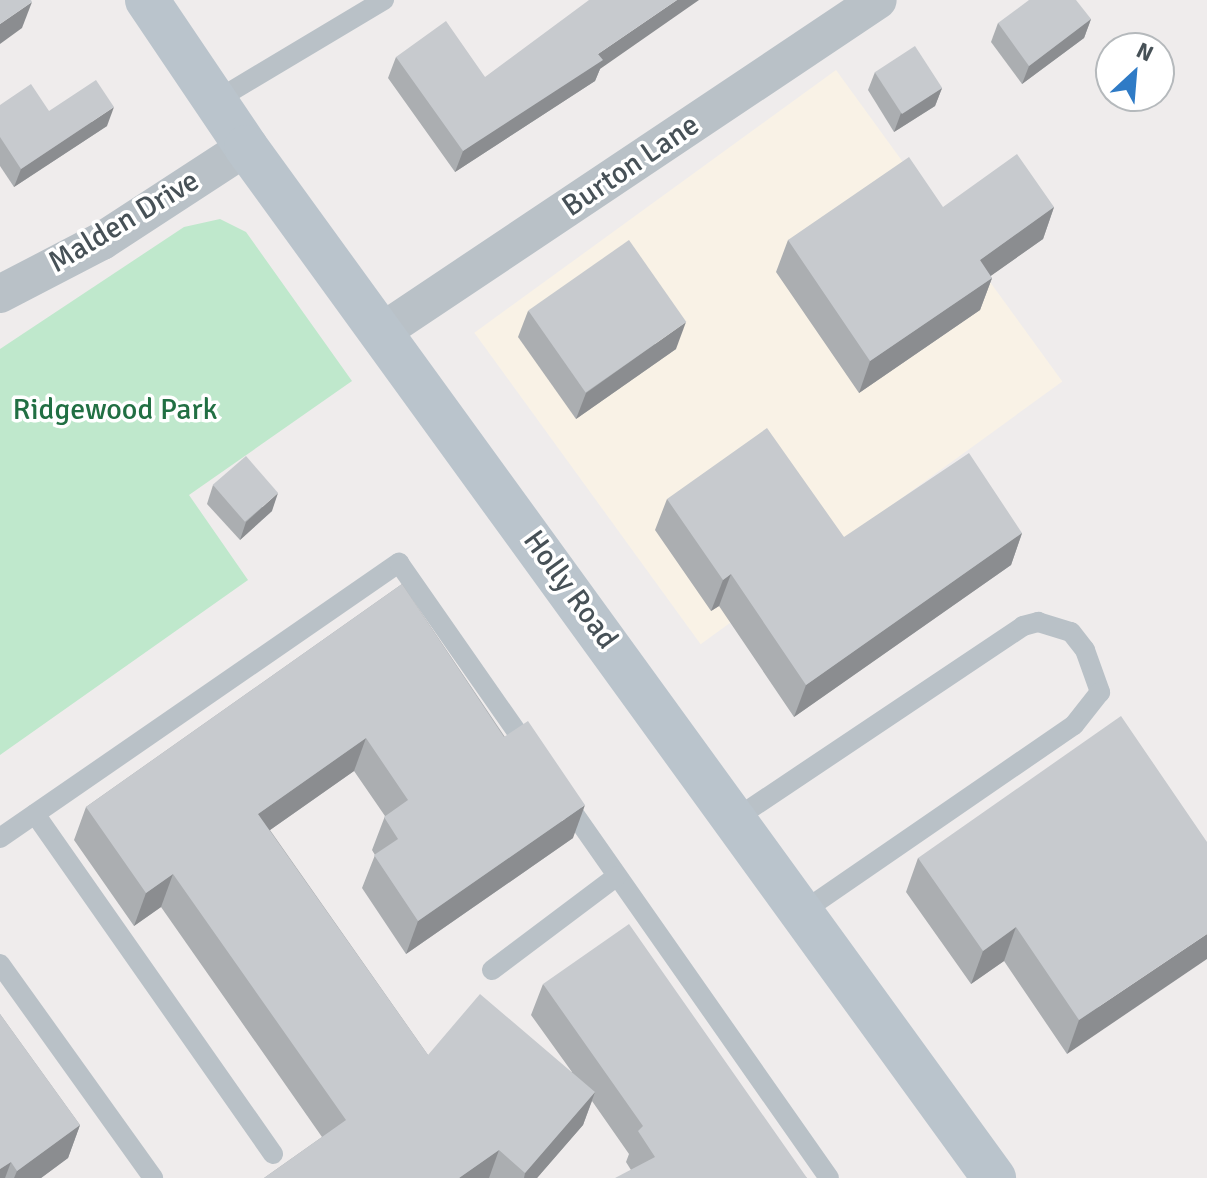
<!DOCTYPE html>
<style>
body{margin:0}
#map{position:relative;width:1207px;height:1178px;overflow:hidden;background:#efecec;font-family:Signika,sans-serif}
div>[style]{position:absolute}
.commercial>*{inset:0;background:#f9f2e6;transform-origin:0 0}
.green>*{inset:0;background:#bfe8cc}
.service>*{height:20px;margin:-10px;padding:0 10px;transform-origin:10px;border-radius:10px;background:#b9c1c7}
.minor>*{height:38px;margin:-19px;padding:0 19px;transform-origin:19px;border-radius:19px;background:#b9c1c7}
.secondary>*{height:44px;margin:-22px;padding:0 22px;transform-origin:22px;border-radius:22px;background:#bac4cc}
.wall>*{inset:0;background:#abaeb1}
.shaded-wall>*{inset:0;background:#8b8d90}
.building>*{inset:0;background:#c7cace;transform-origin:0 0}
span{translate:-50% -50%;white-space:nowrap;text-align:center;line-height:1.15;-webkit-text-stroke:7px #fff;paint-order:stroke}
.street-label{font-size:30px;color:#475157}
.park-label{font-size:30px;color:#216f43}
.north{position:absolute;left:1095px;top:32px;width:80px;height:80px;box-sizing:border-box;background:#fff;border:2px solid #b5b9bc;border-radius:50%;rotate:26deg;font-size:22px;font-weight:700;line-height:32px;text-align:center;color:#475157}
.north::after{content:'';display:block;margin:auto;width:28px;height:36px;background:#2f7bc6;clip-path:polygon(50% 0,100% 100%,50% 72%,0 100%)}
</style>
<div id="map">
<div class="commercial">
<i style="left:836px;top:70px;width:385px;height:447px;rotate:54deg"></i>
</div>
<div class="green">
<i style="clip-path:polygon(220px 219px,246px 232px,352px 381px,189px 495px,248px 580px,0 755px,0 349px,184px 227px)"></i>
</div>
<div class="service">
<i style="left:215px;top:101px;width:197px;rotate:-30.9deg"></i>
<i style="left:565px;top:801px;width:460px;rotate:55deg"></i>
<i style="left:35px;top:814px;width:415px;rotate:55deg"></i>
<i style="left:735px;top:819px;width:347px;rotate:-33.8deg"></i>
<i style="left:1023px;top:626px;width:16px;rotate:-15deg"></i>
<i style="left:1038px;top:622px;width:34px;rotate:17deg"></i>
<i style="left:1071px;top:632px;width:23px;rotate:52deg"></i>
<i style="left:1085px;top:650px;width:45px;rotate:70.3deg"></i>
<i style="left:1100px;top:692px;width:42px;rotate:128.2deg"></i>
<i style="left:1074px;top:725px;width:330px;rotate:145.5deg"></i>
<i style="left:0;top:838px;width:485px;rotate:-34.6deg"></i>
<i style="left:399px;top:563px;width:231px;rotate:55.1deg"></i>
<i style="left:0;top:964px;width:263px;rotate:54.4deg"></i>
<i style="left:492px;top:970px;width:156px;rotate:-36.9deg"></i>
</div>
<div class="minor">
<i style="left:0;top:294px;width:115px;rotate:-27.5deg"></i>
<i style="left:102px;top:241px;width:172px;rotate:-33.1deg"></i>
<i style="left:383px;top:331px;width:595px;rotate:-33.77deg"></i>
</div>
<div class="secondary">
<i style="left:147px;top:0;width:177px;rotate:56deg"></i>
<i style="left:246px;top:147px;width:1274px;rotate:54.04deg"></i>
</div>
<div class="wall">
<i style="clip-path:polygon(1091px 19px,1084px 38px,1022px 84px,991px 42px,998px 23px)"></i>
<i style="clip-path:polygon(396px 57px,485px 77px,600px 69px,595px 81px,455px 172px,388px 78px)"></i>
<i style="clip-path:polygon(875px 72px,942px 88px,935px 106px,894px 132px,868px 90px)"></i>
<i style="clip-path:polygon(0 105px,49px 111px,107px 126px,14px 187px,0 166px)"></i>
<i style="clip-path:polygon(943px 207px,1054px 207px,1043px 239px,990px 276px,992px 278px,980px 310px,859px 393px,776px 272px,788px 240px)"></i>
<i style="clip-path:polygon(528px 311px,676px 349px,576px 419px,518px 337px)"></i>
<i style="clip-path:polygon(213px 485px,272px 511px,240px 540px,207px 504px)"></i>
<i style="clip-path:polygon(667px 499px,844px 537px,1022px 533px,1011px 565px,794px 717px,719px 606px,711px 611px,655px 530px)"></i>
<i style="clip-path:polygon(402px 584px,573px 838px,406px 954px,362px 888px,375px 855px,372px 850px,385px 816px,354px 771px,270px 830px,428px 1055px,572px 1072px,531px 1015px,543px 984px,807px 1178px,631px 1170px,626px 1162px,629px 1154px,592px 1101px,583px 1125px,537px 1178px,264px 1178px,322px 1137px,161px 907px,134px 926px,74px 840px,86px 807px)"></i>
<i style="clip-path:polygon(1207px 842px,1067px 1054px,1004px 961px,971px 984px,906px 892px,918px 858px)"></i>
<i style="clip-path:polygon(0 1014px,80px 1125px,68px 1158px,41px 1178px,0 1178px)"></i>
</div>
<div class="shaded-wall">
<i style="clip-path:polygon(677px 0,699px 0,600px 69px,595px 81px,455px 172px,463px 151px,598px 54px)"></i>
<i style="clip-path:polygon(32px 2px,22px 28px,0 44px,0 24px)"></i>
<i style="clip-path:polygon(1091px 19px,1084px 38px,1022px 84px,1029px 66px)"></i>
<i style="clip-path:polygon(942px 88px,935px 106px,894px 132px,901px 113px)"></i>
<i style="clip-path:polygon(114px 107px,107px 126px,14px 187px,21px 169px)"></i>
<i style="clip-path:polygon(1054px 207px,1043px 239px,968px 292px,980px 260px)"></i>
<i style="clip-path:polygon(992px 278px,980px 310px,859px 393px,870px 361px)"></i>
<i style="clip-path:polygon(686px 322px,676px 349px,576px 419px,586px 393px)"></i>
<i style="clip-path:polygon(278px 493px,272px 511px,240px 540px,246px 522px)"></i>
<i style="clip-path:polygon(1022px 533px,1011px 565px,794px 717px,806px 685px)"></i>
<i style="clip-path:polygon(731px 574px,719px 606px,711px 611px,723px 580px)"></i>
<i style="clip-path:polygon(366px 738px,354px 771px,246px 847px,258px 814px)"></i>
<i style="clip-path:polygon(585px 805px,573px 838px,406px 954px,418px 921px)"></i>
<i style="clip-path:polygon(173px 874px,161px 907px,134px 926px,146px 893px)"></i>
<i style="clip-path:polygon(1016px 927px,1004px 961px,971px 984px,983px 951px)"></i>
<i style="clip-path:polygon(1207px 934px,1207px 959px,1067px 1054px,1079px 1020px)"></i>
<i style="clip-path:polygon(595px 1092px,583px 1125px,537px 1178px,524px 1178px,525px 1173px)"></i>
<i style="clip-path:polygon(80px 1125px,68px 1158px,41px 1178px,14px 1178px,17px 1171px)"></i>
<i style="clip-path:polygon(499px 1150px,489px 1178px,459px 1178px)"></i>
<i style="clip-path:polygon(11px 1162px,5px 1178px,0 1178px,0 1169px)"></i>
</div>
<div class="building">
<i style="clip-path:polygon(0 0,31px 0,32px 2px,0 24px)"></i>
<i style="clip-path:polygon(589px 0,677px 0,598px 54px,603px 60px,463px 151px,396px 57px,446px 21px,485px 77px)"></i>
<i style="clip-path:polygon(1029px 0,1076px 0,1091px 19px,1029px 66px,998px 23px)"></i>
<i style="left:915px;top:46px;width:50px;height:48px;rotate:57deg"></i>
<i style="clip-path:polygon(96px 80px,114px 107px,21px 169px,0 137px,0 105px,31px 84px,49px 111px)"></i>
<i style="clip-path:polygon(1017px 154px,1054px 207px,980px 260px,992px 278px,870px 361px,788px 240px,909px 157px,943px 207px)"></i>
<i style="left:629px;top:240px;width:100px;height:123px;rotate:55deg"></i>
<i style="clip-path:polygon(767px 428px,844px 537px,969px 453px,1022px 533px,806px 685px,731px 574px,723px 580px,667px 499px)"></i>
<i style="left:246px;top:456px;width:49px;height:44px;rotate:49deg"></i>
<i style="clip-path:polygon(402px 584px,504px 737px,528px 721px,585px 805px,418px 921px,374px 855px,398px 839px,384px 817px,408px 800px,366px 738px,258px 814px,428px 1055px,480px 994px,595px 1092px,525px 1173px,499px 1150px,459px 1178px,264px 1178px,346px 1120px,173px 874px,146px 893px,86px 807px)"></i>
<i style="clip-path:polygon(1121px 716px,1207px 842px,1207px 934px,1079px 1020px,1016px 927px,983px 951px,918px 858px)"></i>
<i style="clip-path:polygon(629px 924px,807px 1178px,615px 1178px,655px 1157px,638px 1131px,643px 1126px,543px 984px)"></i>
<i style="clip-path:polygon(0 1014px,80px 1125px,17px 1171px,11px 1162px,0 1169px)"></i>
</div>
<div class="street-label">
<span style="left:631px;top:166px;rotate:-34deg">Burton Lane</span>
<span style="left:124px;top:222px;rotate:-31deg">Malden Drive</span>
<span style="left:570px;top:590px;rotate:54deg">Holly Road</span>
</div>
<div class="park-label">
<span style="left:115px;top:410px">Ridgewood Park</span>
</div>
<div class="north">N</div>
</div>
